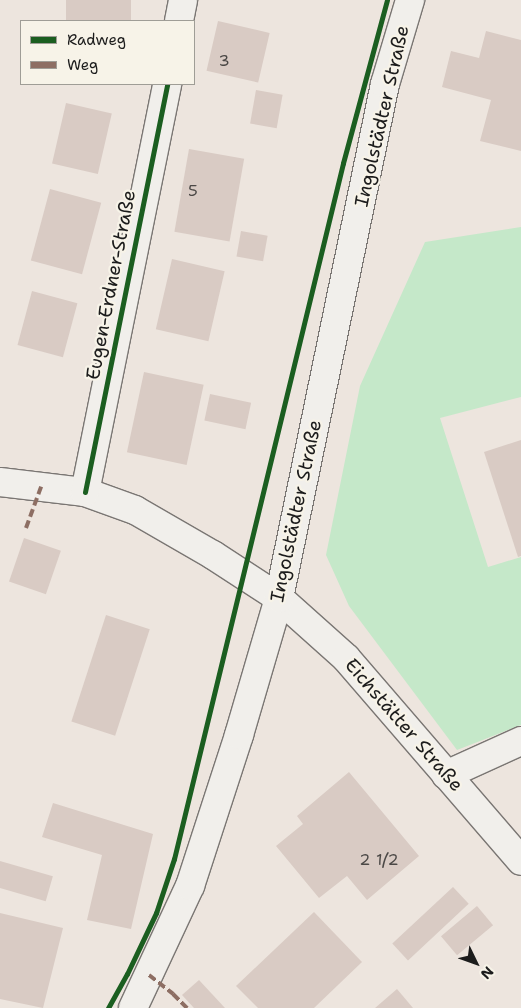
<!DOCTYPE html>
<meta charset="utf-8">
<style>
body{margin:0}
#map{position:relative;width:521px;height:1008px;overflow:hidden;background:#ede5de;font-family:"Shantell Sans",sans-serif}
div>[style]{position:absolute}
.green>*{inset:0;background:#c5e8c9}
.building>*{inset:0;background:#d9cbc4;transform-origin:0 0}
.roads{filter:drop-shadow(1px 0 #7a7673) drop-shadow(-1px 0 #7a7673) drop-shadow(0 1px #7a7673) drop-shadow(0 -1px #7a7673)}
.minor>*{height:28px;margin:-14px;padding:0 14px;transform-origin:14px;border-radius:14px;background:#f1efeb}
.secondary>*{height:28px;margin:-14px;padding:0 14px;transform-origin:14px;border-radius:14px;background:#f1efeb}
.quiet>*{height:4px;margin-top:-2px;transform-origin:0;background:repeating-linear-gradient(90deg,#8d6e63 0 8px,transparent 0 12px)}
.cycleway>*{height:5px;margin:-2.5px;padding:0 2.5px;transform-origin:2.5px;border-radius:2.5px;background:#1b5e20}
span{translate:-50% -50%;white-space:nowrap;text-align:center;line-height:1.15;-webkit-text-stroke:4.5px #f7f3e8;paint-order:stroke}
.number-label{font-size:16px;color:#4b4846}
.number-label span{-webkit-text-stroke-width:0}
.street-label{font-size:19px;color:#1c1c1c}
.legend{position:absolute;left:20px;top:20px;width:175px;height:65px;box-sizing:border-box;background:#f7f3e8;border:1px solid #9f9d96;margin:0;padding:6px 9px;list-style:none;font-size:15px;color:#1c1c1c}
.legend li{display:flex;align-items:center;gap:10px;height:25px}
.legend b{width:25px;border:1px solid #9f9d96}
.north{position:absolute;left:451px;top:938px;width:50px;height:50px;-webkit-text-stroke:4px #f7f3e8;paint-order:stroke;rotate:132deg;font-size:14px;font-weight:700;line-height:20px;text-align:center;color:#1c1c1c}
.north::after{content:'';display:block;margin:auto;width:18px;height:22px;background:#1c1c1c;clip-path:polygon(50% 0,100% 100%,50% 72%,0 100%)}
</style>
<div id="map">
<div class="green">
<i style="clip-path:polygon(521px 227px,521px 397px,440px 418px,488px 567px,521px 557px,521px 725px,457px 750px,349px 606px,326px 555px,360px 386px,425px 242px)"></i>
</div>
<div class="building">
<i style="left:66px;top:0;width:65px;height:22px"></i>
<i style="left:218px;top:21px;width:53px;height:51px;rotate:13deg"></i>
<i style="clip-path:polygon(486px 31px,521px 40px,521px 151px,480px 141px,491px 100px,442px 87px,451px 51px,479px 58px)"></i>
<i style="left:256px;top:90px;width:27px;height:34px;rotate:10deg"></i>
<i style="left:66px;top:103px;width:47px;height:62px;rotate:13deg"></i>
<i style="left:189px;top:149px;width:56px;height:84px;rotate:10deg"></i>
<i style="left:50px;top:189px;width:53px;height:74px;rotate:15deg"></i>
<i style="left:241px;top:231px;width:27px;height:26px;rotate:10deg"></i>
<i style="left:172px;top:259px;width:54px;height:72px;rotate:13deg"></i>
<i style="left:32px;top:291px;width:47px;height:56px;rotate:15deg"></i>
<i style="left:144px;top:372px;width:61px;height:82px;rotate:12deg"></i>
<i style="left:210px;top:394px;width:42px;height:27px;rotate:12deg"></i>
<i style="clip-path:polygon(521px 440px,521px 556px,518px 557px,484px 452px)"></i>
<i style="left:24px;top:538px;width:39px;height:46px;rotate:19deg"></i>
<i style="left:106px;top:615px;width:46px;height:112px;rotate:18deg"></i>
<i style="clip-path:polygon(349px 772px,419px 856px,367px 900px,347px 876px,319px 898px,276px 846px,303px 824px,297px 816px)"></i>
<i style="clip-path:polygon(53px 803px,153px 834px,131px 929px,87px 920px,102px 855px,42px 837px)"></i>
<i style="left:0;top:861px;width:55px;height:26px;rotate:16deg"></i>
<i style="left:453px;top:887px;width:23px;height:83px;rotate:47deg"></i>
<i style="left:477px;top:906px;width:25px;height:47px;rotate:50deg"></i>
<i style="clip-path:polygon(314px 912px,362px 962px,314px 1008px,258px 1008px,236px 986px)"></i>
<i style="clip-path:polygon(0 913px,63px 928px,43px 1008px,0 999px)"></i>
<i style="clip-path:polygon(199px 980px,225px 1008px,194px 1008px,182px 995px)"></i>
<i style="clip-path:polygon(397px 989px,413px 1008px,375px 1008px)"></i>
</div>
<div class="roads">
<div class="minor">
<i style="left:179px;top:21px;width:21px;rotate:-79deg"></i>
<i style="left:0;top:482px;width:86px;rotate:6.7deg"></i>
<i style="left:85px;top:492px;width:53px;rotate:19.8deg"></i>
<i style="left:135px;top:510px;width:90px;rotate:30deg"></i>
<i style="left:213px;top:555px;width:79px;rotate:33.1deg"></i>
<i style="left:85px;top:492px;width:416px;rotate:-78.6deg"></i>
<i style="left:446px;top:775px;width:82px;rotate:-24.4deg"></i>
</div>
<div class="secondary">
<i style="left:279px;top:598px;width:90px;rotate:41.8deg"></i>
<i style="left:346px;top:658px;width:268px;rotate:49.2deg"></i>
<i style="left:133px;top:1008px;width:135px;rotate:-65deg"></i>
<i style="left:190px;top:886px;width:159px;rotate:-72deg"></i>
<i style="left:239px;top:735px;width:143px;rotate:-73.7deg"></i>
<i style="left:279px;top:598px;width:525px;rotate:-78.35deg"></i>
<i style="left:385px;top:84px;width:88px;rotate:-73.4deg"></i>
</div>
</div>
<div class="quiet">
<i style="left:26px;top:528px;width:44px;rotate:-69.9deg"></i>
<i style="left:149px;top:975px;width:31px;rotate:38deg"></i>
<i style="left:173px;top:994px;width:20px;rotate:45deg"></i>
</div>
<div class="cycleway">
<i style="left:85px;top:492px;width:416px;rotate:-78.6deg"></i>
<i style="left:108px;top:1008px;width:39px;rotate:-61deg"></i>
<i style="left:127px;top:974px;width:68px;rotate:-64.6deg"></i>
<i style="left:156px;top:913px;width:57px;rotate:-71.6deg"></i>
<i style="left:174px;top:859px;width:716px;rotate:-76.35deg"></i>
<i style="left:343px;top:163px;width:169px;rotate:-74.9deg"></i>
</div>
<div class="number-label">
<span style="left:224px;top:61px">3</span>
<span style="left:193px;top:191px">5</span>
<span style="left:379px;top:860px">2 1/2</span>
</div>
<div class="street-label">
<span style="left:382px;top:116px;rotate:-77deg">Ingolstädter Straße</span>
<span style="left:111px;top:285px;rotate:-79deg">Eugen-Erdner-Straße</span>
<span style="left:296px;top:511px;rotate:-78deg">Ingolstädter Straße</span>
<span style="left:404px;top:725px;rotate:49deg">Eichstätter Straße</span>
</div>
<ul class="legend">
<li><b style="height:6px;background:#1b5e20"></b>Radweg</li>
<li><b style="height:6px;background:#8d6e63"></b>Weg</li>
</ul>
<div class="north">N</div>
</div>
